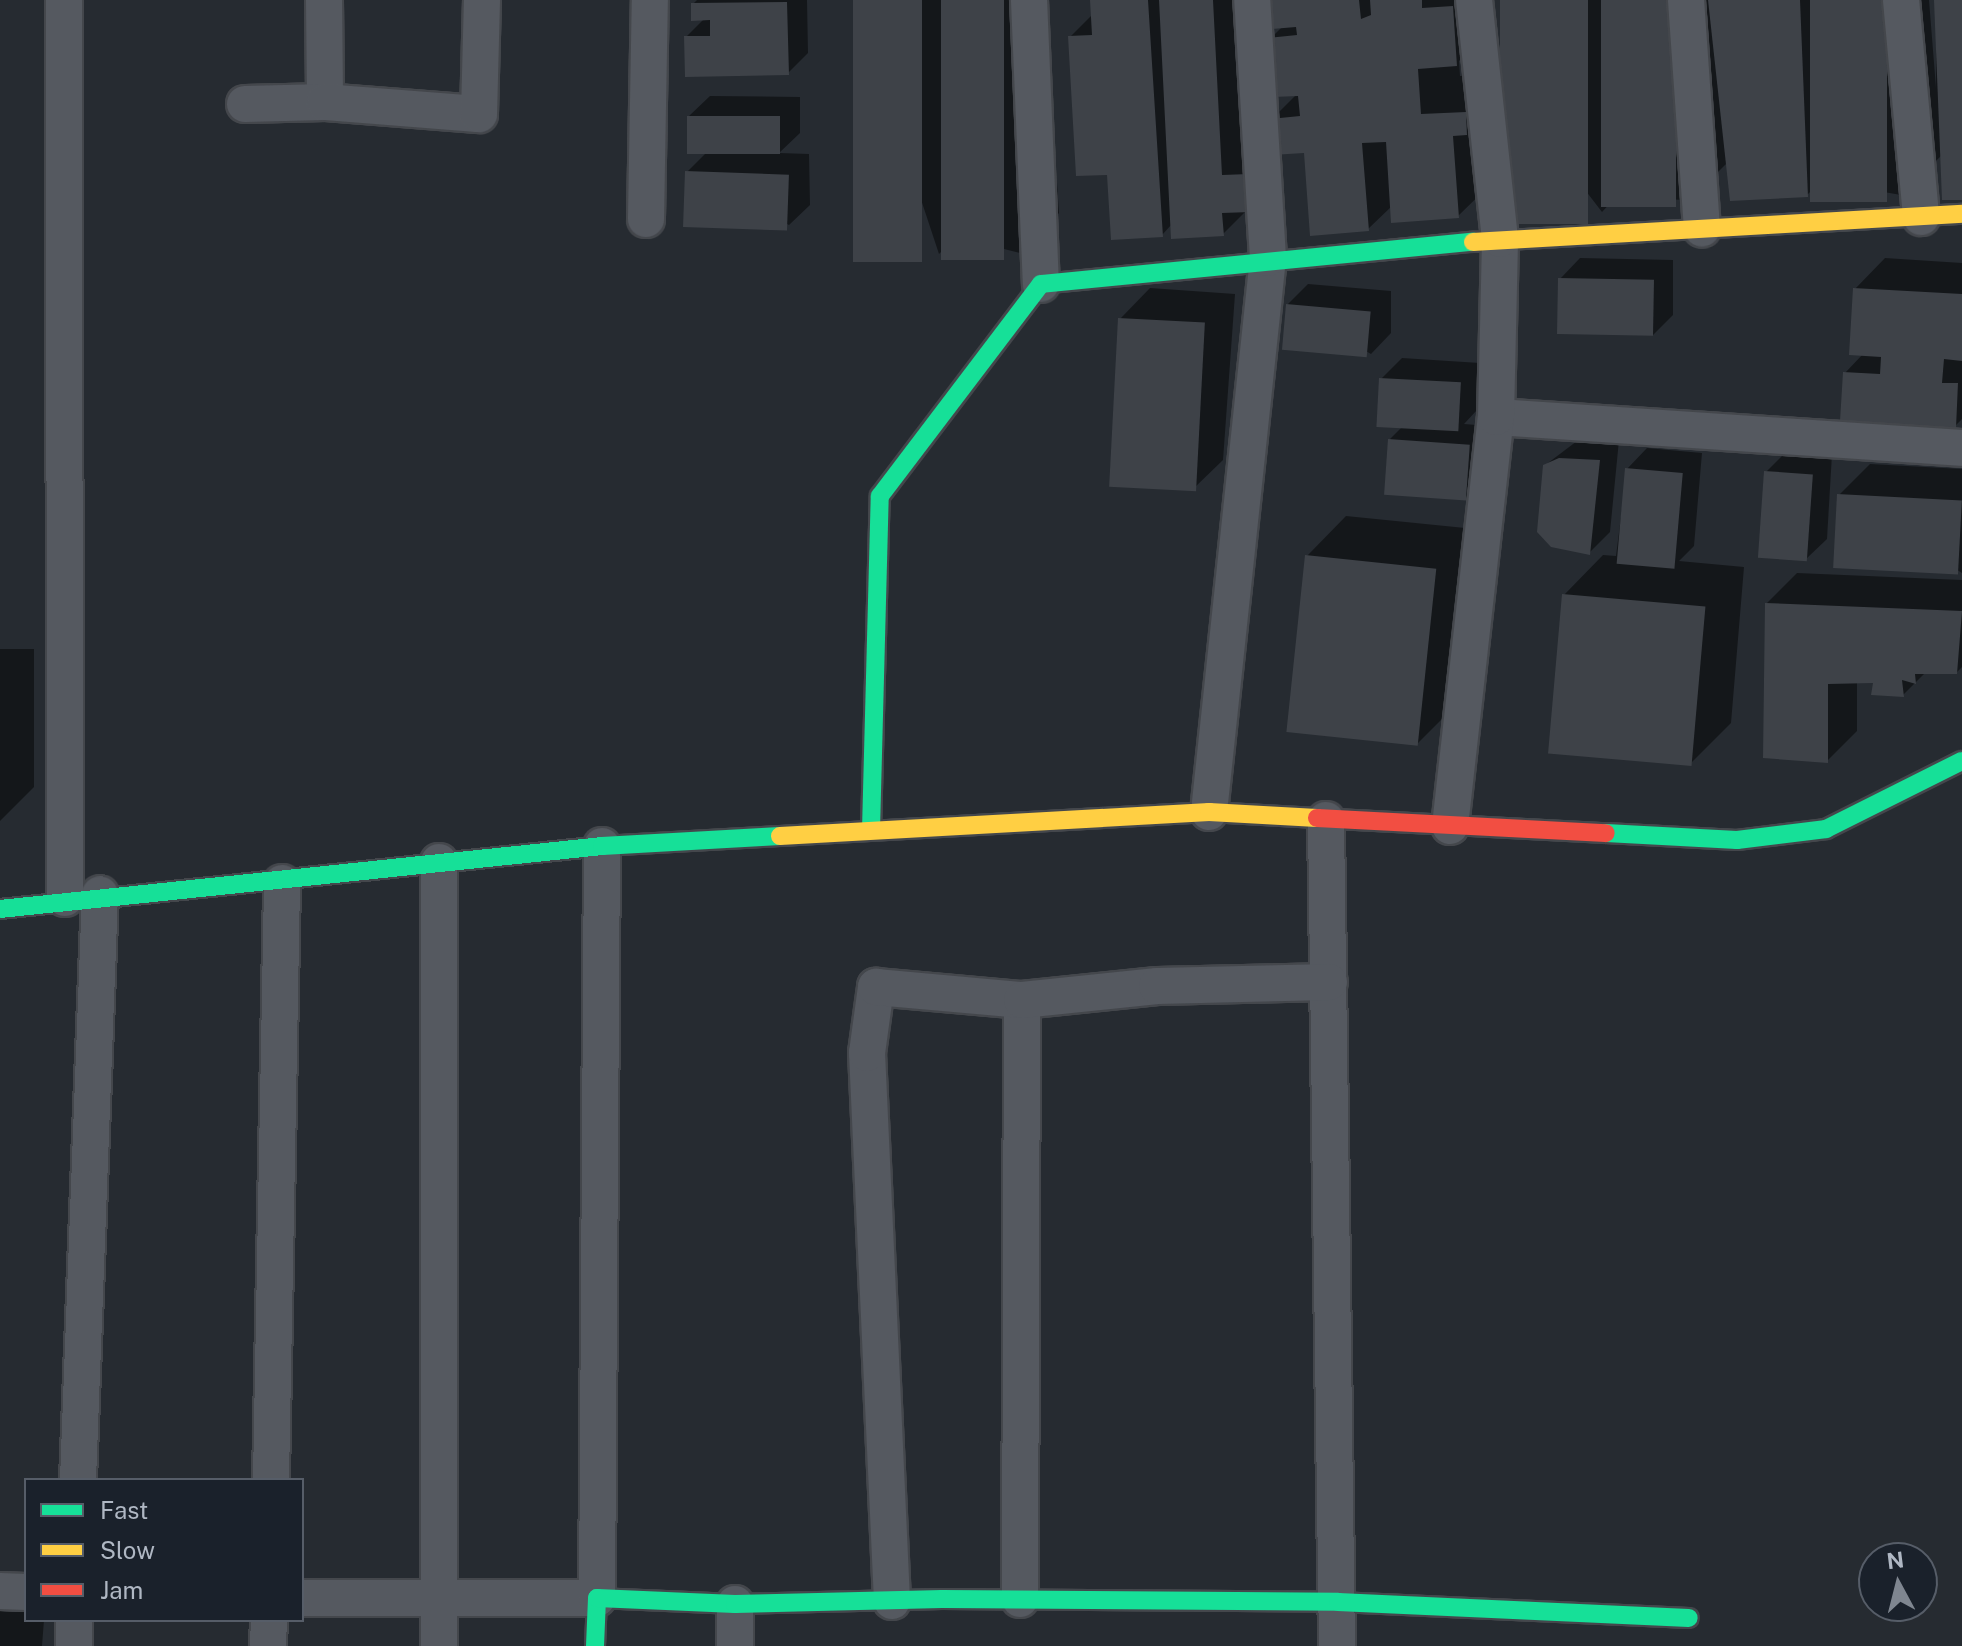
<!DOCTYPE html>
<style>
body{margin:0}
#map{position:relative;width:1962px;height:1646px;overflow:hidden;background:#262b31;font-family:"Public Sans",sans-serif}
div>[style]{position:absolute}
.shadow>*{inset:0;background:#0007}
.building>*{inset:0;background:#3e4248;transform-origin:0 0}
.roads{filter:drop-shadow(2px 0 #44474c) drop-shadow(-2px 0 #44474c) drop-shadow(0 2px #44474c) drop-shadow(0 -2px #44474c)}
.street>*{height:36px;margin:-18px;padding:0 18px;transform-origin:18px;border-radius:18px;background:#555960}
.fast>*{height:18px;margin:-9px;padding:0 9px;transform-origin:9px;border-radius:9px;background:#16e098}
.slow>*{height:18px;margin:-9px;padding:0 9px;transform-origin:9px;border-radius:9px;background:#ffcf43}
.jam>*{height:18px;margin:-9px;padding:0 9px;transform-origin:9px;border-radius:9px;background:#f24e42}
span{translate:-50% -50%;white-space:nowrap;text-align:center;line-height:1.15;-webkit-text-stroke:7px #1a212b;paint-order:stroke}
.legend{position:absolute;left:24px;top:1478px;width:280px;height:144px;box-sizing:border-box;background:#1a212b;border:2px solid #565d68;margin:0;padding:10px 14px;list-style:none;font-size:24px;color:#afb7c3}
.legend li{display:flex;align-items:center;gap:16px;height:40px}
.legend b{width:40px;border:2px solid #565d68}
.north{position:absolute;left:1858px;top:1542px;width:80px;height:80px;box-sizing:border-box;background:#1a212b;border:2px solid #565d68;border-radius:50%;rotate:353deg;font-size:22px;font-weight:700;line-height:32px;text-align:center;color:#afb7c3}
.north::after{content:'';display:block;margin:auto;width:28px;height:36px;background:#7f8690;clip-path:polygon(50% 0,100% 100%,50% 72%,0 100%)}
</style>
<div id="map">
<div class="shadow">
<i style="clip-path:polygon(697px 0,807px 0,808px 53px,788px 73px,686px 37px,705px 18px,693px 4px)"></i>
<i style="clip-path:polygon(855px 0,1045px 0,1059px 213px,1020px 253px,956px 237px,939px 254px)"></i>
<i style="clip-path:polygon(1092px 0,1245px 0,1271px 120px,1297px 94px,1270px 39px,1283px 26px,1272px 0,1494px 0,1496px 24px,1459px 61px,1460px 76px,1507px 73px,1502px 0,1929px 0,1936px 88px,1936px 0,1962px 0,1942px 155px,1901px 195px,1821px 181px,1807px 195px,1728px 162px,1690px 200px,1615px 198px,1602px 212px,1509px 91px,1493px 107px,1498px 177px,1458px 216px,1392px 206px,1368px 229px,1305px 151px,1279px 153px,1247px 210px,1223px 234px,1172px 224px,1162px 235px,1109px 173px,1070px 37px,1093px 14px)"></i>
<i style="clip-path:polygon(710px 96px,800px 97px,800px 133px,779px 153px,809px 154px,810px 205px,789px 225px,687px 172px,706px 153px,689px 116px)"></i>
<i style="clip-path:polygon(1580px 258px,1673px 260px,1673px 315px,1653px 335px,1560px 279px)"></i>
<i style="clip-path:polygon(1885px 258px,1962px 263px,1962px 419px,1955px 426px,1845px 373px,1863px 354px,1855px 289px)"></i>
<i style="clip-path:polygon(1308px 284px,1391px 291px,1391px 333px,1371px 354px,1287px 305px)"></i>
<i style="clip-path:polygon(1150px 288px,1235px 294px,1223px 460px,1192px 490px,1120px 319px)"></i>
<i style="clip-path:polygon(1402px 358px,1480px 363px,1477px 410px,1464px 424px,1489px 426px,1485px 479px,1464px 500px,1390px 439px,1402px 427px,1381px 379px)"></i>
<i style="clip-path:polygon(1581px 438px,1619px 440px,1610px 532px,1589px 553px,1544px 466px)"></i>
<i style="clip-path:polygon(1647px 448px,1702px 453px,1694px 546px,1679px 561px,1744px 567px,1731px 723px,1691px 763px,1564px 595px,1603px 555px,1616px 556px,1627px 469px)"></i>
<i style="clip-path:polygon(1787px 451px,1832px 454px,1827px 539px,1806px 559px,1766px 472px)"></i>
<i style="clip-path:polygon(1870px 464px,1962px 469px,1962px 573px,1839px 495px)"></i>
<i style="clip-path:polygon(1346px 516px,1475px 529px,1458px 703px,1418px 743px,1307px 556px)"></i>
<i style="clip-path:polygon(1797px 573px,1962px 580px,1962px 667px,1957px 672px,1926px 672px,1903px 695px,1875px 681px,1857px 681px,1857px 731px,1827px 761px,1767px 603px)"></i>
<i style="clip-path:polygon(0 649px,34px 649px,34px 787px,0 821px)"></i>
<i style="clip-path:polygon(0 1595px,26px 1597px,26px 1620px,44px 1620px,42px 1646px,0 1646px)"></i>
</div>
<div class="building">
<i style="left:853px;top:0;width:69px;height:262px"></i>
<i style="left:941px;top:0;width:63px;height:260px"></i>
<i style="clip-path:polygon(1090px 0,1148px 0,1163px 237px,1111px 240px,1107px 175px,1076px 176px,1068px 36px,1092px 35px)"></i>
<i style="clip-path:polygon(1159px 0,1213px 0,1222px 175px,1249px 174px,1251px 212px,1222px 213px,1224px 236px,1171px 239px)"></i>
<i style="clip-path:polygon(1270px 0,1359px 0,1361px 19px,1371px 15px,1370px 0,1422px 0,1422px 8px,1453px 6px,1457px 66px,1418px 69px,1421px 114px,1466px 112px,1467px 135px,1453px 136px,1459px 218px,1391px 223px,1386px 142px,1362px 143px,1369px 231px,1310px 236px,1304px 153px,1272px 155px,1269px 119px,1300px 116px,1298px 96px,1273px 97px,1268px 38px,1297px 35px,1296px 27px,1272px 29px)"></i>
<i style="left:1500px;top:0;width:88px;height:224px"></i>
<i style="left:1601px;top:0;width:75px;height:207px"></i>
<i style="clip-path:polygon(1708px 0,1800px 0,1808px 197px,1730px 201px)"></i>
<i style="left:1810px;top:0;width:77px;height:202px"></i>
<i style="clip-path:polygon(1934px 0,1962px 0,1962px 200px,1942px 200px)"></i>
<i style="clip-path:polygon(787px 2px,789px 75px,685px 77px,684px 36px,710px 36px,710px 20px,691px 21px,691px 3px)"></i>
<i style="left:687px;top:116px;width:93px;height:38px"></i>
<i style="left:685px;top:171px;width:104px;height:56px;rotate:2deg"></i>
<i style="left:1558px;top:278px;width:96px;height:56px;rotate:1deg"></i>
<i style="clip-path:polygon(1853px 288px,1962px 294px,1962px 361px,1944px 359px,1942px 383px,1958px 383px,1956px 428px,1840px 421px,1843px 372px,1880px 374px,1881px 357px,1849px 355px)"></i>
<i style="left:1286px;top:304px;width:85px;height:46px;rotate:5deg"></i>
<i style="left:1118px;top:318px;width:87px;height:169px;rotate:3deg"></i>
<i style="left:1379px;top:378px;width:82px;height:49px;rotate:3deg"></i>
<i style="left:1388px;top:439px;width:82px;height:56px;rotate:4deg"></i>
<i style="clip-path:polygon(1559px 458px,1600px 460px,1590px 555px,1551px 547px,1537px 532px,1543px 465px)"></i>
<i style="left:1625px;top:468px;width:58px;height:96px;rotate:5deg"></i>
<i style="left:1764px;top:471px;width:49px;height:87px;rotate:4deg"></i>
<i style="left:1837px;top:494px;width:125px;height:74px;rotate:3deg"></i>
<i style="left:1305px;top:555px;width:132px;height:178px;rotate:6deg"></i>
<i style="left:1562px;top:594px;width:144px;height:160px;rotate:5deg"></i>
<i style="clip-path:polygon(1765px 603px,1962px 611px,1957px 674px,1915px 674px,1916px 684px,1902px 680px,1904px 697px,1871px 695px,1873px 683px,1828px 684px,1828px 763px,1763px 758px)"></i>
</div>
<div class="roads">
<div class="street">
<i style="left:64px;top:0;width:898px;rotate:89.94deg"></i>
<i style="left:324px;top:0;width:102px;rotate:89.4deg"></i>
<i style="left:1029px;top:0;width:284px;rotate:87.6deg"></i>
<i style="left:1686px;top:0;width:229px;rotate:86deg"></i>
<i style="left:1901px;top:0;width:218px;rotate:84.7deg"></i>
<i style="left:245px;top:104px;width:80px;rotate:-1.4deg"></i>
<i style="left:325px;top:102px;width:154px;rotate:4.5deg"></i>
<i style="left:479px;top:114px;width:114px;rotate:-88.5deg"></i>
<i style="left:646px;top:219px;width:219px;rotate:-89deg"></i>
<i style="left:1496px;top:417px;width:467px;rotate:3.8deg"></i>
<i style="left:1209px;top:812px;width:557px;rotate:-83.92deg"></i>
<i style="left:1268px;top:258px;width:258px;rotate:-93.5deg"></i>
<i style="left:1326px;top:820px;width:826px;rotate:89.24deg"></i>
<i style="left:1450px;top:826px;width:412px;rotate:-83.6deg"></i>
<i style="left:1496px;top:417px;width:178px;rotate:-88.7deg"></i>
<i style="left:1500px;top:239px;width:240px;rotate:-96.2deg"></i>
<i style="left:439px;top:862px;width:784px;rotate:90deg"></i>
<i style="left:78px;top:1480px;width:586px;rotate:-87.85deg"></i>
<i style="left:271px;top:1480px;width:597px;rotate:-88.94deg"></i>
<i style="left:0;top:1591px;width:26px;rotate:2deg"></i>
<i style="left:302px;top:1598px;width:295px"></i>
<i style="left:597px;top:1598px;width:752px;rotate:-89.62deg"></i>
<i style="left:1020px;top:1599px;width:599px;rotate:-89.81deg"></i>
<i style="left:892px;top:1601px;width:549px;rotate:-92.61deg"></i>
<i style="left:867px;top:1053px;width:67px;rotate:-82.2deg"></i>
<i style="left:876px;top:987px;width:147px;rotate:5.1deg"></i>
<i style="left:1022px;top:1000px;width:136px;rotate:-5.9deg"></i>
<i style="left:1157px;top:986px;width:172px;rotate:-1.3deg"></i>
<i style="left:74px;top:1620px;width:26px;rotate:90deg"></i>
<i style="left:268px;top:1646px;width:26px;rotate:-88deg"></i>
<i style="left:735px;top:1646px;width:42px;rotate:-90deg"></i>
</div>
<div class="fast">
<i style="left:871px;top:830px;width:334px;rotate:-88.5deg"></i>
<i style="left:880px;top:496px;width:266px;rotate:-52.8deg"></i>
<i style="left:1041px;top:284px;width:434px;rotate:-5.6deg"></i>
<i style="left:1606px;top:833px;width:131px;rotate:3.1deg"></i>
<i style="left:1737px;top:840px;width:90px;rotate:-7deg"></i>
<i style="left:1826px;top:829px;width:152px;rotate:-26.6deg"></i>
<i style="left:0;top:909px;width:605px;rotate:-5.97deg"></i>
<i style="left:602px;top:846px;width:178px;rotate:-3.2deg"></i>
<i style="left:595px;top:1646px;width:48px;rotate:-87.6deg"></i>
<i style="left:597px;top:1598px;width:138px;rotate:2.5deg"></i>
<i style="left:735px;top:1604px;width:207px;rotate:-1.4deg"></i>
<i style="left:942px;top:1599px;width:396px;rotate:0.4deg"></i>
<i style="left:1338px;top:1602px;width:351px;rotate:2.6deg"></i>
</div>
<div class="slow">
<i style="left:1473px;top:242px;width:490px;rotate:-3.3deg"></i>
<i style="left:780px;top:836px;width:430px;rotate:-3.2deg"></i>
<i style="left:1209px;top:812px;width:108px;rotate:3.2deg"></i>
</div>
<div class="jam">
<i style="left:1317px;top:818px;width:289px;rotate:3deg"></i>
</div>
</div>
<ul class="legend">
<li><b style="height:10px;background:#16e098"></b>Fast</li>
<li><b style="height:10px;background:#ffcf43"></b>Slow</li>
<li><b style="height:10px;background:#f24e42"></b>Jam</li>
</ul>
<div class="north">N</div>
</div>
